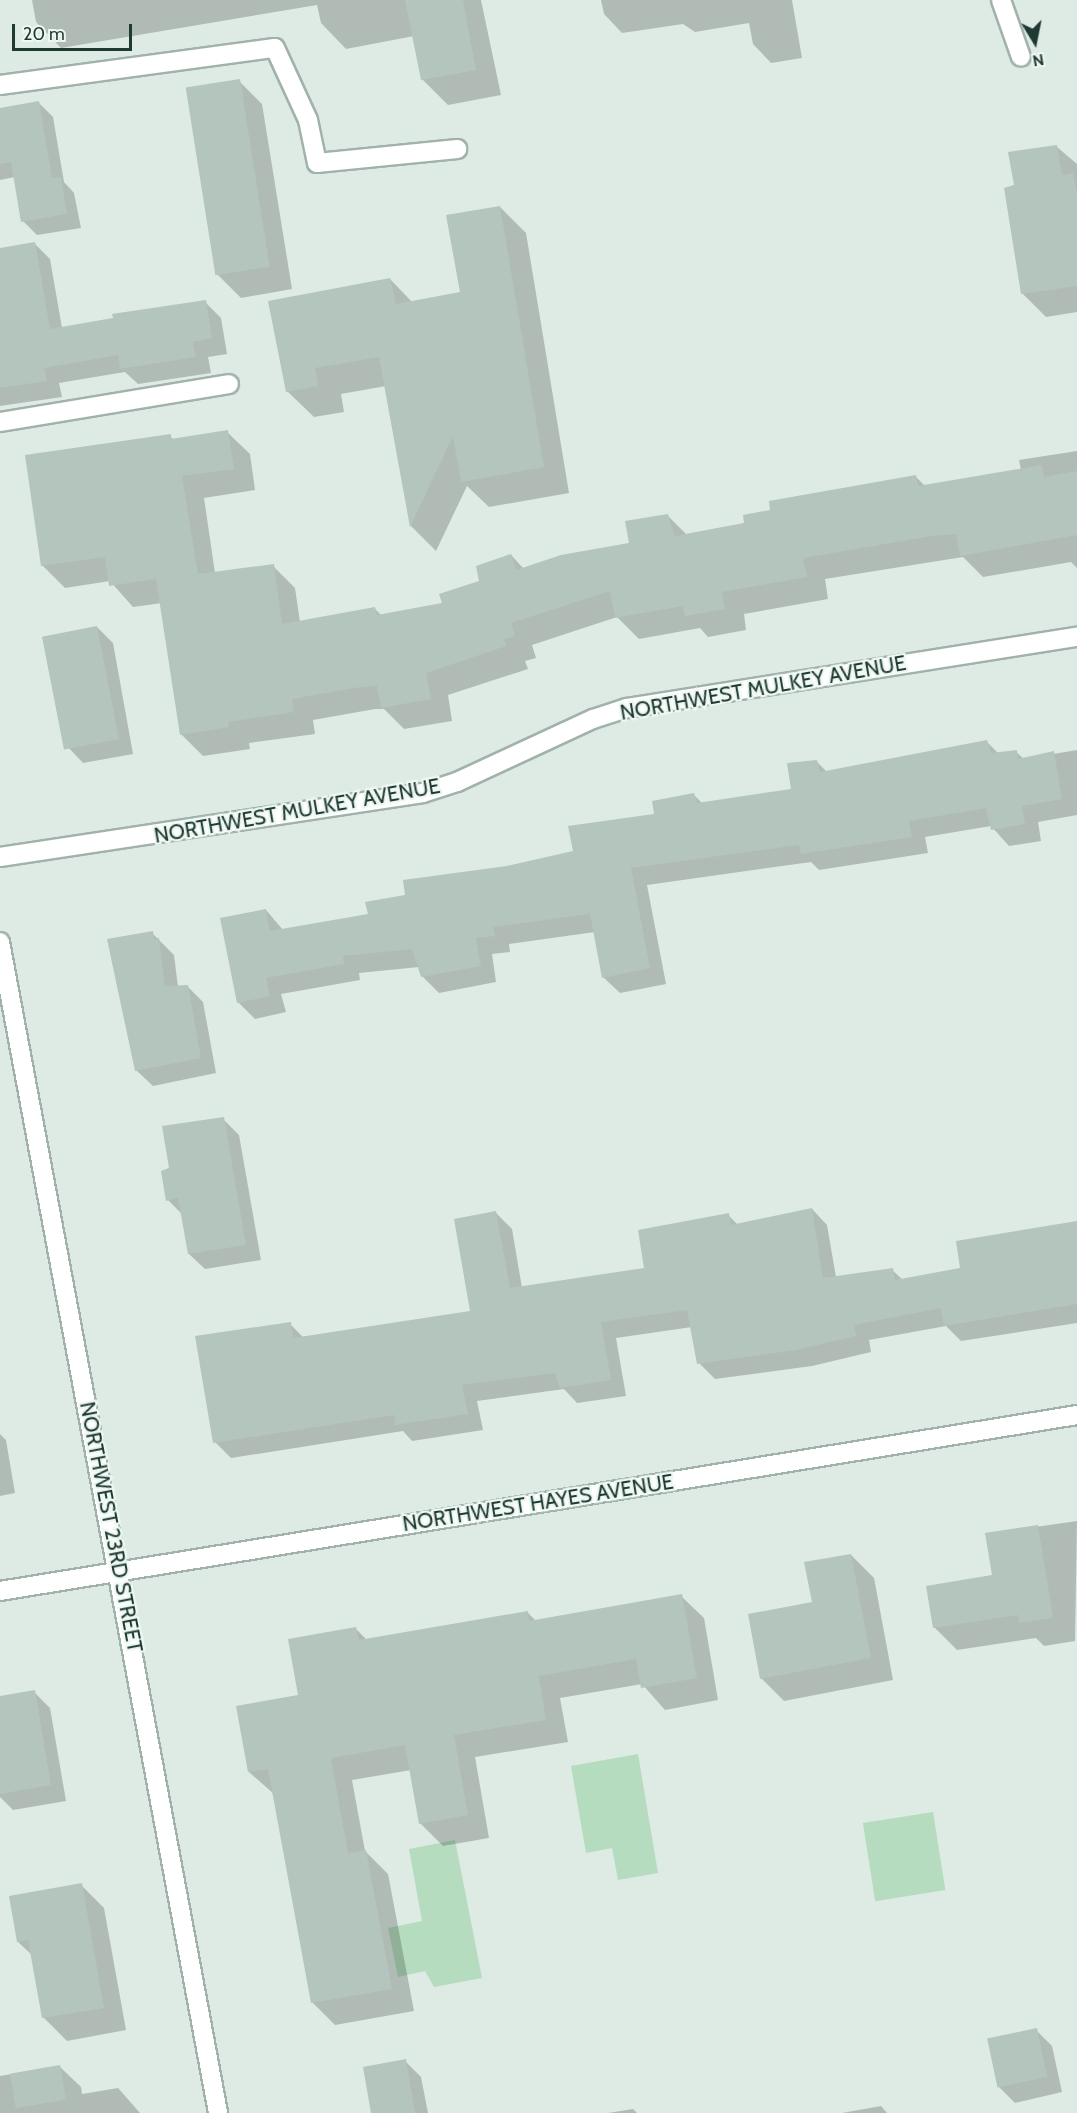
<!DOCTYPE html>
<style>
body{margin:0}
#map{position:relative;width:1077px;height:2113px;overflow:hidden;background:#deeae4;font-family:Cabin,sans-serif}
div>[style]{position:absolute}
.green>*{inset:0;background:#b6dcbf;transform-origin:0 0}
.shadow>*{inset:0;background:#0003}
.building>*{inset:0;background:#b3c5bd;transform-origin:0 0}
.roads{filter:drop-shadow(2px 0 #a1b2ab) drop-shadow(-2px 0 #a1b2ab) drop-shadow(0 2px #a1b2ab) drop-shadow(0 -2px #a1b2ab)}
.service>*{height:18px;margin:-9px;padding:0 9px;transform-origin:9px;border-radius:9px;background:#fff}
.minor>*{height:18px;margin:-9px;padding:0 9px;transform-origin:9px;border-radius:9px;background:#fff}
span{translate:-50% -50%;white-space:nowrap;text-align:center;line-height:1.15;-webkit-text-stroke:4.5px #eef7f2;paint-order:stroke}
.street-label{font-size:21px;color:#1f3a32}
.north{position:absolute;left:1005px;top:12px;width:60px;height:60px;-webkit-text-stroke:4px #eef7f2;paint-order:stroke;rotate:170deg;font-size:16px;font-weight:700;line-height:24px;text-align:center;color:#1f3a32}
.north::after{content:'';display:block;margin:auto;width:21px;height:27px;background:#1f3a32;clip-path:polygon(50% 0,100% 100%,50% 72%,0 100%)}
.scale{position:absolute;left:12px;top:24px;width:120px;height:27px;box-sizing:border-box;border:3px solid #1f3a32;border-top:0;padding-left:8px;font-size:18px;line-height:21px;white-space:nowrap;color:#1f3a32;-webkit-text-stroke:4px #eef7f2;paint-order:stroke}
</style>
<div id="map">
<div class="green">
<i style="clip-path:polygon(638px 1754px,658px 1873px,618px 1880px,612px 1848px,586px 1853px,571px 1766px)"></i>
<i style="left:933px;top:1812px;width:79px;height:71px;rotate:81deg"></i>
<i style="clip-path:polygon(455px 1840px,482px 1978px,434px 1987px,425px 1971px,398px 1977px,388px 1928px,422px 1921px,409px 1849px)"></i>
</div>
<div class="shadow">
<i style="clip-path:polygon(32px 0,481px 0,501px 95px,448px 105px,422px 79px,414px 36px,346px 49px,321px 23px,317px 5px,61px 48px,36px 22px)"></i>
<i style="clip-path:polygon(601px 0,792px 0,802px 58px,771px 63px,753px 44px,749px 23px,695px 32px,683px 24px,622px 33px,604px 14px)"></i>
<i style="clip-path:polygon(239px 81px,262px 104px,292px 289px,241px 298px,218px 275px)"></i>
<i style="clip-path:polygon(39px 103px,53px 117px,64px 182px,74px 193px,81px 228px,37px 235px,23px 221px,15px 177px,0 180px,0 110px)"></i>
<i style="clip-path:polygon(1057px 147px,1077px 164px,1077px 312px,1046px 317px,1023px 294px,1016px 186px)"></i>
<i style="clip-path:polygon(500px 207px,526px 233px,569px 493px,489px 507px,467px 486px,436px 551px,411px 526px,386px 386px,341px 394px,344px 412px,314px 417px,287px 391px,390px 279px,413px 303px,462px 293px)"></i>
<i style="clip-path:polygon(34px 243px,50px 259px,62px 328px,205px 302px,221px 318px,227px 354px,208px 357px,211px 373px,138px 384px,125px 372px,59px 383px,62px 397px,0 406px,0 250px)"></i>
<i style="clip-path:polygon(227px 432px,250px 454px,255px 490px,204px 498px,215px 573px,273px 566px,295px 588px,300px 622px,375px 609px,381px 615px,444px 604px,480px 582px,511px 555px,524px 569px,630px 544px,667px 515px,687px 535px,746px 525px,916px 477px,925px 486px,1021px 470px,1019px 460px,1077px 451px,1077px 568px,1071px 562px,983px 577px,963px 557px,825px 579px,828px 599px,744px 614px,746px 630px,708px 637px,700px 628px,639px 639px,617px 617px,532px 645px,536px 658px,525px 661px,528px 669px,448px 695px,452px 721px,404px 729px,384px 709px,375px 709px,313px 720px,315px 734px,249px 743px,250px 749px,203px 756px,181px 734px,162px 603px,133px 607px,110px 581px,65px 588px,42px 565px,170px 436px,174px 440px)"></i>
<i style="clip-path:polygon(97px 627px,113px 643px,133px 754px,83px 763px,68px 747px,44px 637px)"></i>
<i style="clip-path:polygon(987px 742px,999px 754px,1016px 752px,1024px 759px,1077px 750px,1077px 815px,1038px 822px,1041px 841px,1009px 846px,991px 826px,925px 837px,928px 853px,819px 870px,811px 862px,647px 885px,666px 984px,620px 993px,603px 977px,595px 932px,509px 944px,510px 952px,492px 954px,496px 982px,439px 993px,422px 976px,419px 967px,359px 973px,360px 980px,281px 994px,286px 1012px,255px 1019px,238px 1002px,266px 910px,283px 930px,370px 915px,406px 896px,575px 852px,694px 795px,703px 804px,793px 791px,817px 762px,827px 772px)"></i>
<i style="clip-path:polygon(152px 933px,174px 955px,178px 987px,187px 986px,203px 1002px,216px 1073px,153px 1086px,137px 1071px)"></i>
<i style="clip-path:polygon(223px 1119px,239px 1135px,261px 1260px,205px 1269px,189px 1254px,182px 1214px,168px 1200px,170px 1169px)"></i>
<i style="clip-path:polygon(812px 1209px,827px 1225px,836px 1277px,892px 1270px,903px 1280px,962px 1270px,1077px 1223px,1077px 1323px,961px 1341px,946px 1326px,869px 1340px,871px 1352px,812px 1366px,715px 1379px,699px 1363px,692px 1327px,616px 1338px,626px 1396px,577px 1403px,564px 1389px,477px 1401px,483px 1430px,412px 1441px,403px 1431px,231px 1458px,215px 1442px,290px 1324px,304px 1338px,472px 1312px,496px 1213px,512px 1229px,522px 1288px,646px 1269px,728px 1215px,738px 1225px)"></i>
<i style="clip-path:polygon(0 1434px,6px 1440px,15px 1493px,0 1496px)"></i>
<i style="clip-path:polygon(1077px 1521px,1075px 1641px,1044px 1646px,1036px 1638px,957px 1650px,934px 1627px,994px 1577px,987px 1534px)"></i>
<i style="clip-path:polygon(851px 1555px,874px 1578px,893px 1680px,784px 1701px,761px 1678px)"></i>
<i style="clip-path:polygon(681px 1596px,704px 1618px,718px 1700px,665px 1710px,642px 1684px,560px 1698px,568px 1742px,475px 1757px,489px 1838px,443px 1846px,420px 1823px,411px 1770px,352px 1780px,365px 1851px,388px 1874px,414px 2011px,335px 2025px,313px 2003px,274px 1794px,249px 1772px,300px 1696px,356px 1629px,367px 1640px,527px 1612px,536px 1621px)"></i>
<i style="clip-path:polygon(34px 1692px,50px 1708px,66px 1801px,13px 1810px,0 1797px,0 1698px)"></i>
<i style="clip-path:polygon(81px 1885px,104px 1908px,126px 2030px,67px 2041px,44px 2018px,33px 1956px,18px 1942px)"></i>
<i style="clip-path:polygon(1036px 2030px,1052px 2046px,1062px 2092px,1015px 2103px,999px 2087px)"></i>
<i style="clip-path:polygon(405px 2061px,421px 2077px,428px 2113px,373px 2113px)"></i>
<i style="clip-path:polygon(59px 2066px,81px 2087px,82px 2094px,118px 2088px,140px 2113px,0 2113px,0 2076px)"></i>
<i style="clip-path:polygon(881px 2106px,887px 2113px,842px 2113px)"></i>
<i style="clip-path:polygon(633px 2109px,637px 2113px,608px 2113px)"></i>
</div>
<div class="building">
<i style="clip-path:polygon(405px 0,463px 0,476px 70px,421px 80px)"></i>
<i style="left:240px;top:79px;width:190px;height:55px;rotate:81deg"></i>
<i style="clip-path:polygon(39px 101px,52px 178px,61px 177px,67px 214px,21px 222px,11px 162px,0 164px,0 108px)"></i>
<i style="clip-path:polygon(1057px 145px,1062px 175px,1073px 173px,1077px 193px,1077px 286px,1021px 294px,1004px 188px,1014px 185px,1008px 152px)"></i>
<i style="clip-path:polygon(500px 206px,544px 467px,461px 482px,453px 436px,410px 527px,379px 357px,315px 368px,318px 386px,286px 392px,268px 301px,390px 278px,396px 304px,460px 292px,446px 215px)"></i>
<i style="clip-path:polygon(35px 242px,50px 329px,113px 318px,112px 314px,206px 300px,212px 338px,193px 342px,196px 357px,120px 369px,118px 355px,44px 368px,47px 381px,0 388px,0 248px)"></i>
<i style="clip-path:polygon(228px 430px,234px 469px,182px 476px,198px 574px,274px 564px,282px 624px,375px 607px,377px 615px,442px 603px,439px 594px,479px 581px,476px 566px,511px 554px,516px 570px,561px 555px,629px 543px,625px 521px,668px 514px,675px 536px,744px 523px,743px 515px,770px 510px,769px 501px,916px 475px,918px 486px,1042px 465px,1044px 477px,1077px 471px,1077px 535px,960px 556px,956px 534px,932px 536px,803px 558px,807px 577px,722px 592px,725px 609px,685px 616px,683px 606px,615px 618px,610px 591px,511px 623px,515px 636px,504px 639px,506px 646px,426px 673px,431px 699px,381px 708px,377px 686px,353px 688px,292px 699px,294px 712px,228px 722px,229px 727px,180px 735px,156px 579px,109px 586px,105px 557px,41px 566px,25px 455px,171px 434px,171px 439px)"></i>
<i style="left:97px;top:626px;width:115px;height:56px;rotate:79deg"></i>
<i style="clip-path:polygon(987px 740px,991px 753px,1017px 750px,1018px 759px,1054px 751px,1062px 799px,1022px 806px,1025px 824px,991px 830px,986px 808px,909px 821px,912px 837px,801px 854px,799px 845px,631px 868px,650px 968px,602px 978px,590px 914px,493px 927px,495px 936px,476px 938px,481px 966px,421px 977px,412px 949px,343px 956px,344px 964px,266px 978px,270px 996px,237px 1003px,220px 918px,266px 909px,270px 931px,368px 914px,365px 902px,405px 895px,403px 880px,507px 866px,573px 851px,568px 826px,654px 814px,652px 801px,694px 793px,697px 803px,791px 789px,787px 763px,817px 760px,820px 772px)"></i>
<i style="clip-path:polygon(153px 931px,154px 939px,159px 938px,165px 986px,188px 985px,201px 1058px,135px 1071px,107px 939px)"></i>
<i style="clip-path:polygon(224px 1117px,246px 1245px,188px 1254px,178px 1198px,166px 1201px,161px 1171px,169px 1168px,162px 1126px)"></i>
<i style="clip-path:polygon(812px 1208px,823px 1278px,893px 1268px,895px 1280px,960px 1268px,956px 1241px,1077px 1221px,1077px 1304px,944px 1326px,941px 1308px,854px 1325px,856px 1336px,796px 1350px,697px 1364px,687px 1310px,601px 1322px,611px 1380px,560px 1388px,555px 1373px,462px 1385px,468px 1414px,395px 1425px,394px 1415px,213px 1443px,195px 1336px,291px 1322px,293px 1338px,470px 1311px,454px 1219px,496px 1211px,510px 1288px,644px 1268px,638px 1230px,729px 1213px,731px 1225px)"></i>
<i style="clip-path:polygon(1038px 1525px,1053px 1618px,1019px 1623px,1018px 1615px,933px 1628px,926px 1586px,992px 1575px,985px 1533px)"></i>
<i style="clip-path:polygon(851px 1554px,871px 1658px,760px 1679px,748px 1614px,812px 1602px,804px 1562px)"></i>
<i style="clip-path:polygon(682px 1594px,697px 1678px,641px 1688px,636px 1659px,539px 1676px,546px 1720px,454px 1735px,468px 1815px,419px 1824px,405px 1745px,331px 1758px,348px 1853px,366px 1850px,392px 1989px,311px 2003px,268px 1769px,248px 1772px,236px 1706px,298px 1695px,288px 1639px,356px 1627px,359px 1640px,528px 1611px,529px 1621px)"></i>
<i style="clip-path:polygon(35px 1690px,51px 1785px,0 1794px,0 1696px)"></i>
<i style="clip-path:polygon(82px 1883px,104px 2008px,42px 2018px,28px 1940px,17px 1942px,9px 1896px)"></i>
<i style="left:1037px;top:2028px;width:50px;height:51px;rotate:78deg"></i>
<i style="clip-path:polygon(406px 2059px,415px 2113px,371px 2113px,363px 2067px)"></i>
<i style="left:60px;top:2065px;width:35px;height:51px;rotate:80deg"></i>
</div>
<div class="roads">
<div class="service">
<i style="left:0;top:85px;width:277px;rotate:-7.7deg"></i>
<i style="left:275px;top:48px;width:79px;rotate:65.4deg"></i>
<i style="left:308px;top:120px;width:44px;rotate:78.2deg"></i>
<i style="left:317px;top:163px;width:141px;rotate:-5.7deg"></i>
<i style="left:0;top:422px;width:232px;rotate:-9.4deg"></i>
</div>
<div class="minor">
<i style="left:1001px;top:0;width:60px;rotate:70.7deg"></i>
<i style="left:0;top:857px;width:428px;rotate:-8.6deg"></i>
<i style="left:423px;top:793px;width:36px;rotate:-18deg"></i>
<i style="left:457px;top:782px;width:150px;rotate:-24.9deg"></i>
<i style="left:593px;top:719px;width:36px;rotate:-18deg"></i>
<i style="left:627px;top:708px;width:456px;rotate:-9deg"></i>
<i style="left:0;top:942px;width:1191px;rotate:79.45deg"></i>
<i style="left:0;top:1591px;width:1091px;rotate:-9.28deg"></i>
</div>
</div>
<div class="street-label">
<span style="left:763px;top:688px;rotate:-10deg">NORTHWEST MULKEY AVENUE</span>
<span style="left:297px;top:811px;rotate:-10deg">NORTHWEST MULKEY AVENUE</span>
<span style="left:538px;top:1503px;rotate:-9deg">NORTHWEST HAYES AVENUE</span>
<span style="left:111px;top:1527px;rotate:79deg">NORTHWEST 23RD STREET</span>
</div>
<div class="north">N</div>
<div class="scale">20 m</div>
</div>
